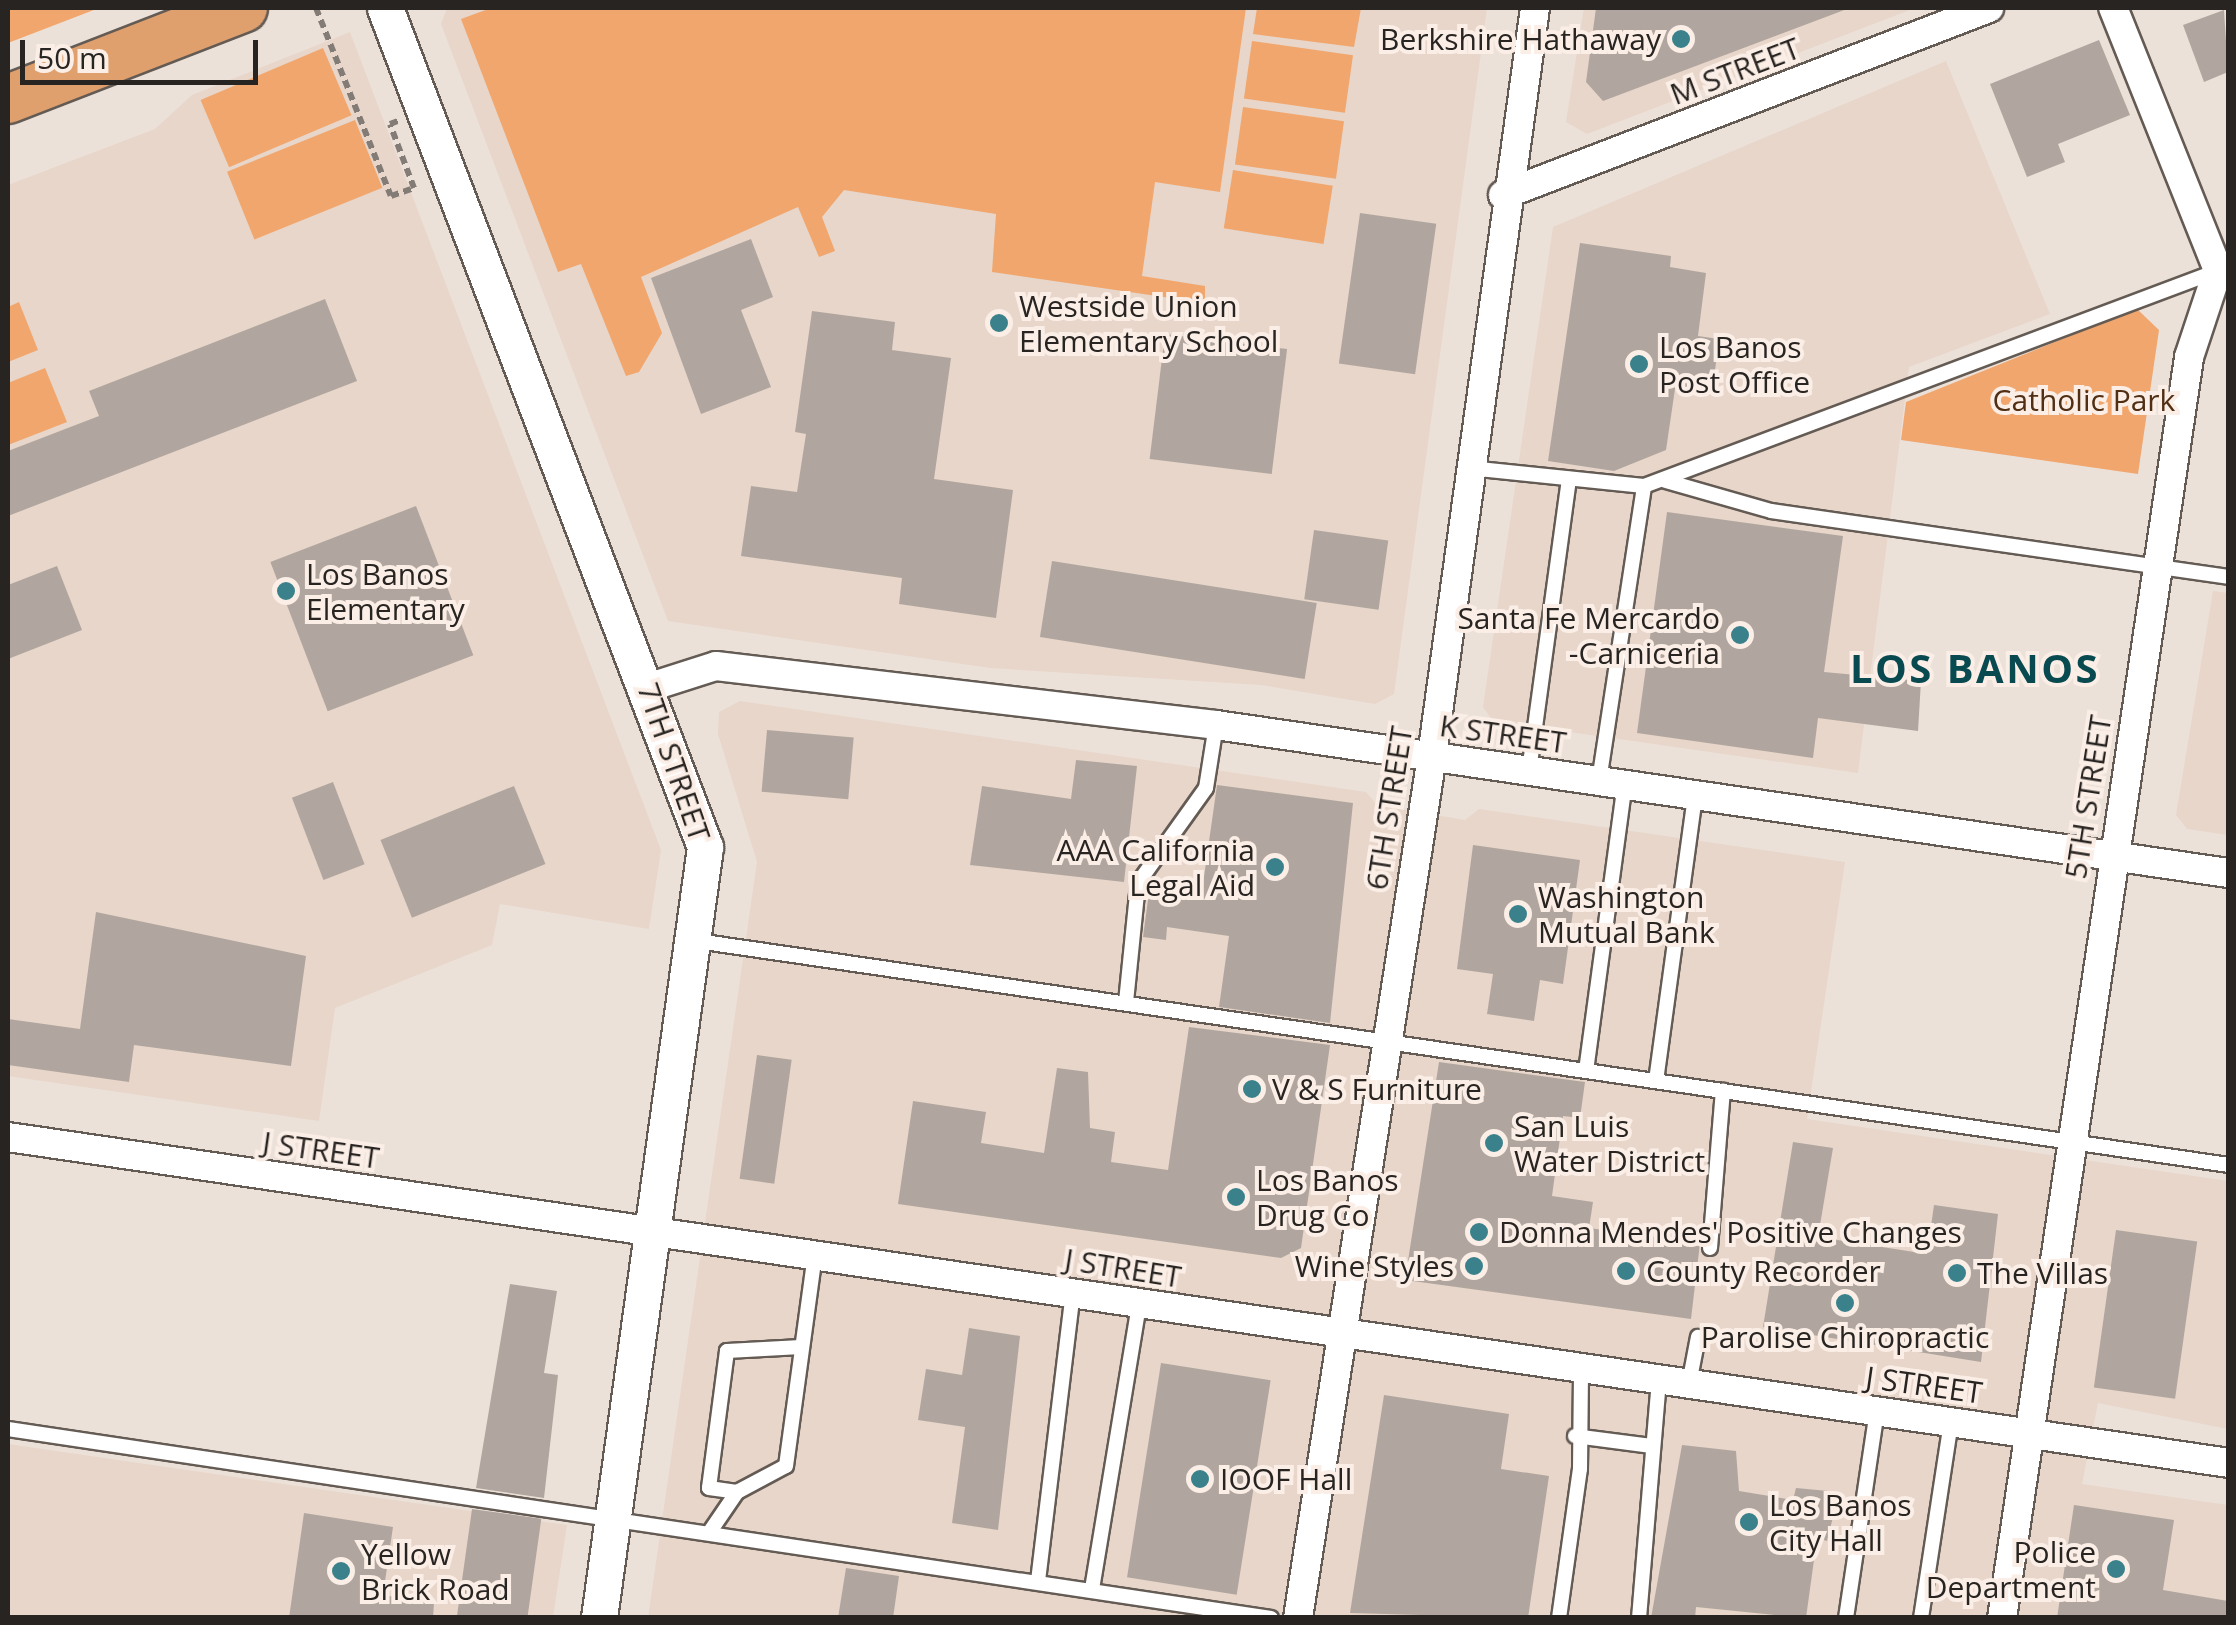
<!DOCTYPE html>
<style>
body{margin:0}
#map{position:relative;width:2236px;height:1625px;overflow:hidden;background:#ece1d9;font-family:"Open Sans",sans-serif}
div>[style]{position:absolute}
.built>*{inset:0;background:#e7d6c9}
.green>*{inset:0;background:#f1a66d;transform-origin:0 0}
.building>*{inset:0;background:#b1a69f;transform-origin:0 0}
.path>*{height:6px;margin-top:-3px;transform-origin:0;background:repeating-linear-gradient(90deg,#837c76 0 8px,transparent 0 13px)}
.roads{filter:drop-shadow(2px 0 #645b54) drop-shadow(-2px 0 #645b54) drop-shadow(0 2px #645b54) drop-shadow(0 -2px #645b54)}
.service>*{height:14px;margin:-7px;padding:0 7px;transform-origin:7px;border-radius:7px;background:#fff}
.minor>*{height:28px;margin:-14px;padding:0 14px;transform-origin:14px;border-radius:14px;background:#fff}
.tertiary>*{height:35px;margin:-17.5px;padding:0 17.5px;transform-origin:17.5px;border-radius:17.5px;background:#fff}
.trunk>*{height:48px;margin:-24px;padding:0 24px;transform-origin:24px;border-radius:24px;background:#e0a06e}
.dots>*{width:28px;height:28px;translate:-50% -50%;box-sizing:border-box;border:5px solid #faeee6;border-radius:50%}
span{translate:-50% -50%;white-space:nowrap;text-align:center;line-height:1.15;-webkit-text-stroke:8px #faeee6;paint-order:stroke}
.poi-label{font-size:30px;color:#282421}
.right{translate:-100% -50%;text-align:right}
.left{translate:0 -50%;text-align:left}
.street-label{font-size:30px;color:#282421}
.park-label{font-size:30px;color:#502f14}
.district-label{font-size:40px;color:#094950;font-weight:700;letter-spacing:2.5px}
.frame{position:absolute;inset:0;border:10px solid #282421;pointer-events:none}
.scale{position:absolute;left:20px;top:40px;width:238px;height:45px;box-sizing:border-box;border:5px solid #282421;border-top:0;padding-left:12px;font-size:30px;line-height:35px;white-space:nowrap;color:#282421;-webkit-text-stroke:8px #faeee6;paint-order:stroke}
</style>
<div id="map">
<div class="built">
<i style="clip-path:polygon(447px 8px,1487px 8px,1394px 694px,1375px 704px,1261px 685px,990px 668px,668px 621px,441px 24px)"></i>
<i style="clip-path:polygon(1584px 8px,1915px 8px,1587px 134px,1566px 122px)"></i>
<i style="clip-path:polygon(350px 32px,661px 850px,649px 929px,500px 904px,492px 945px,335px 1008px,319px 1121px,8px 1076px,8px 185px,155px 129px,192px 95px)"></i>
<i style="clip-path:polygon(1946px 61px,2050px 314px,1909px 367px,1858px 773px,1493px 721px,1483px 707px,1553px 227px)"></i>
<i style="clip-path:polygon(2213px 591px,2228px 593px,2228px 835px,2187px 829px,2176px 815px)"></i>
<i style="clip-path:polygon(740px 701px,1366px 792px,1377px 805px,1465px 820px,1479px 809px,1845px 862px,1807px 1119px,2228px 1181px,2228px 1429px,2098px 1403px,2082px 1484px,2228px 1505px,2228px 1617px,648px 1618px,757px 862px,718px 734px,719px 712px)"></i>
<i style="clip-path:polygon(8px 1444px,567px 1525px,553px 1617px,8px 1618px)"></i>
</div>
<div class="green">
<i style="clip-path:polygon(8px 8px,99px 8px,8px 43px)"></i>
<i style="clip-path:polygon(491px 8px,1246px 8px,1220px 192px,1155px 182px,1142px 276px,1205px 286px,1205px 303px,992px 272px,996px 214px,844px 190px,822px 217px,835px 251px,819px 257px,798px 207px,641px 277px,662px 333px,639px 372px,626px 376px,581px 264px,558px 272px,461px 19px)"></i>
<i style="clip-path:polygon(1257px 8px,1361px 8px,1354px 47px,1253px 34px)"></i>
<i style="left:1252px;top:41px;width:102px;height:58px;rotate:8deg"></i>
<i style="left:323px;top:48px;width:73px;height:133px;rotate:67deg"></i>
<i style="left:1243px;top:107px;width:102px;height:58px;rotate:8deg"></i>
<i style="left:355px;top:120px;width:73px;height:138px;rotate:68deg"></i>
<i style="left:1233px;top:170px;width:101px;height:59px;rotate:9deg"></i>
<i style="clip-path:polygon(19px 302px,38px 350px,8px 362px,8px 307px)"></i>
<i style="clip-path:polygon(2137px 309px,2159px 330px,2138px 474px,1901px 440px,1906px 402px)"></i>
<i style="clip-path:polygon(45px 368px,67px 422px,8px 445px,8px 383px)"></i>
</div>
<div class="building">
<i style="clip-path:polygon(1596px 8px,1846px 8px,1847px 9px,1603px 101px,1586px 82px)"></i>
<i style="clip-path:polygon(2224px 10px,2228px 72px,2204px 82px,2183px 25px)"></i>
<i style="clip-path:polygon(2099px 40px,2130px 115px,2058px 144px,2065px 162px,2027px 177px,1990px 84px)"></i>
<i style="left:1360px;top:213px;width:77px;height:152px;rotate:8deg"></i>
<i style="clip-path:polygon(751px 239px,773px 297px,741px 310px,771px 387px,701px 414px,651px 278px)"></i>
<i style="clip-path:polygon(1580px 243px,1671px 256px,1670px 267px,1706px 273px,1698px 336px,1719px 339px,1712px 394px,1675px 389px,1666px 450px,1614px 471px,1548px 461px)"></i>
<i style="clip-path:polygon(325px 299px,357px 381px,8px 516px,8px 451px,99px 416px,89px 391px)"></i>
<i style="clip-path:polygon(812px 311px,895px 322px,892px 350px,951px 358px,934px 479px,1013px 490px,996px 618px,899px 604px,902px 578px,741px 556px,751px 486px,797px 492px,806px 434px,795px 432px)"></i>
<i style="left:1165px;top:334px;width:123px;height:126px;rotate:7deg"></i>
<i style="left:416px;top:506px;width:160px;height:156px;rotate:69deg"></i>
<i style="clip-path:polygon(1667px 512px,1843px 536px,1824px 672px,1921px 681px,1918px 731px,1818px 718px,1813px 758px,1637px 733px)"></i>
<i style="left:1314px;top:530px;width:75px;height:70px;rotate:8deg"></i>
<i style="left:1052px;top:561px;width:268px;height:77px;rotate:9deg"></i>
<i style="clip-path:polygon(57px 566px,82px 630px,8px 659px,8px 585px)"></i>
<i style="left:767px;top:730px;width:87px;height:62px;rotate:5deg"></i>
<i style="clip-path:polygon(1076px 760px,1137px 766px,1124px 882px,970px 865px,982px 786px,1071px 799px)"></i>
<i style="left:333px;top:782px;width:88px;height:44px;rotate:69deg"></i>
<i style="clip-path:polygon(1217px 785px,1353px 803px,1330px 1023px,1219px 1007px,1229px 936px,1167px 927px,1166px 940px,1143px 937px,1150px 885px,1202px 891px)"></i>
<i style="left:514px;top:786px;width:84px;height:144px;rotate:68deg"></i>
<i style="clip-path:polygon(1473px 845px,1580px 860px,1563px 984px,1540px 980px,1534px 1021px,1487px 1014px,1493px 974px,1457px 969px)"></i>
<i style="clip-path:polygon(96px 912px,306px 956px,291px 1066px,134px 1045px,129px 1082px,8px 1065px,8px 1019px,80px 1029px)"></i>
<i style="clip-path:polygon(1189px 1027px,1330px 1045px,1301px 1248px,1281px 1258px,898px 1204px,913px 1101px,986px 1112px,981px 1143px,1044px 1153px,1057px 1068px,1088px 1072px,1090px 1128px,1115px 1132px,1111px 1162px,1168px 1170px)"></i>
<i style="left:757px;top:1055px;width:35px;height:125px;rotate:8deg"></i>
<i style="clip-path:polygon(1439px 1062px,1585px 1082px,1580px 1118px,1563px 1116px,1552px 1196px,1593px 1202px,1589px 1228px,1700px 1243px,1691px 1319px,1405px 1280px)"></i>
<i style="clip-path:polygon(1793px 1142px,1833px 1148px,1818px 1237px,1927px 1254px,1934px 1205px,1998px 1214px,1981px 1362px,1763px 1327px)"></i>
<i style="left:2116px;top:1230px;width:82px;height:159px;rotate:8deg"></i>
<i style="clip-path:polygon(510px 1284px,557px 1291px,544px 1373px,558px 1375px,544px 1498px,476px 1488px)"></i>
<i style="clip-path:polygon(969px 1328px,1020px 1336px,998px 1530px,952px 1523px,965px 1427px,918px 1420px,926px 1369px,962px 1375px)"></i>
<i style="left:1161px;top:1363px;width:111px;height:217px;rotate:9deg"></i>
<i style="clip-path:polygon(1384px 1395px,1509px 1414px,1501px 1469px,1549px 1476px,1528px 1618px,1350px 1613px)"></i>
<i style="clip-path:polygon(1682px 1445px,1736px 1451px,1739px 1491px,1793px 1500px,1796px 1488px,1828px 1491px,1836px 1505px,1827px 1541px,1817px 1538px,1806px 1618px,1696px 1607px,1695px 1618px,1651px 1618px)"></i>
<i style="clip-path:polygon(2074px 1505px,2174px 1520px,2163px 1590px,2228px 1601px,2228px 1618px,2057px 1618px)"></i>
<i style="left:472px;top:1509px;width:70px;height:110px;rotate:8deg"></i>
<i style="clip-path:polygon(304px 1513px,393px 1527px,383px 1595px,434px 1603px,433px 1618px,289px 1618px)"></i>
<i style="clip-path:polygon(846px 1568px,899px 1576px,893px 1618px,838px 1618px)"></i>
</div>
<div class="path">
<i style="left:316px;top:8px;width:202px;rotate:68.3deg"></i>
<i style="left:391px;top:196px;width:24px;rotate:-19deg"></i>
<i style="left:414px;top:188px;width:68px;rotate:-110.6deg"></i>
<i style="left:390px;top:124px;width:9px;rotate:-21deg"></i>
</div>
<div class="roads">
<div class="service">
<i style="left:1469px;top:468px;width:176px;rotate:5.9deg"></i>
<i style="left:1644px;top:486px;width:612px;rotate:-20.57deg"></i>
<i style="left:1666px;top:481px;width:109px;rotate:15.9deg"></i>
<i style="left:1771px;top:511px;width:462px;rotate:8.2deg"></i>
<i style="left:1529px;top:771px;width:295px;rotate:-82.2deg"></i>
<i style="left:1599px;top:781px;width:298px;rotate:-81.3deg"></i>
<i style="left:697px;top:941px;width:1547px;rotate:8.32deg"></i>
<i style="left:1126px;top:1002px;width:120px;rotate:-84.2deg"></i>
<i style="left:1138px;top:883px;width:117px;rotate:-54.4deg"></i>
<i style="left:1206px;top:788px;width:64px;rotate:-81deg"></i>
<i style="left:1586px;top:1071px;width:290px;rotate:-82.3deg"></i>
<i style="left:1656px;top:1081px;width:289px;rotate:-82.2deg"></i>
<i style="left:1710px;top:1248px;width:158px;rotate:-85.3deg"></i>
<i style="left:801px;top:1347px;width:74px;rotate:176.9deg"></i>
<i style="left:727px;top:1351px;width:138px;rotate:97.5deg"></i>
<i style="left:709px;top:1488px;width:28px;rotate:8deg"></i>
<i style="left:737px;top:1492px;width:55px;rotate:-28deg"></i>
<i style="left:786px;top:1466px;width:213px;rotate:-82.2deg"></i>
<i style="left:1689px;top:1384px;width:48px;rotate:-79.2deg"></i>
<i style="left:8px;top:1429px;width:1277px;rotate:8.51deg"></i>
<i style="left:1575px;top:1436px;width:78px;rotate:7.4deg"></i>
<i style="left:709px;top:1533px;width:50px;rotate:-55.7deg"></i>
<i style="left:1038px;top:1581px;width:290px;rotate:-83.1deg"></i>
<i style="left:1092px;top:1589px;width:289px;rotate:-80.6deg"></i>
<i style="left:1559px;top:1618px;width:150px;rotate:-82deg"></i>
<i style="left:1580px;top:1469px;width:100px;rotate:-89.4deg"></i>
<i style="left:1639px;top:1618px;width:239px;rotate:-85.2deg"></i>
<i style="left:1846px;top:1618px;width:209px;rotate:-81.5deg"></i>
<i style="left:1921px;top:1618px;width:198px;rotate:-81.3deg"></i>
</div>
<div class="minor">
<i style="left:1503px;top:195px;width:521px;rotate:-21.05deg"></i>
<i style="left:650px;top:687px;width:69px;rotate:-17.7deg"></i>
<i style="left:716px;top:666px;width:503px;rotate:6.73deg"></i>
<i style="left:1216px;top:725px;width:1023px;rotate:8.32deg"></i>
<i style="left:8px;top:1137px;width:2244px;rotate:8.35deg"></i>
<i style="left:1298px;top:1618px;width:872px;rotate:-81.16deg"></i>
<i style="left:1432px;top:756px;width:755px;rotate:-82.16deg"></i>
<i style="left:2002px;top:1618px;width:1275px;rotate:-81.56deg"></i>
<i style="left:2189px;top:357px;width:92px;rotate:-71.6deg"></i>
<i style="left:2218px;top:270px;width:282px;rotate:-111.8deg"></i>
</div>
<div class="tertiary">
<i style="left:385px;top:8px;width:898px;rotate:69.12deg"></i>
<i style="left:705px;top:847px;width:778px;rotate:97.83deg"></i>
</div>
<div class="trunk">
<i style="left:8px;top:99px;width:252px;rotate:-21.2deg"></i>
</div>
</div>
<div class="dots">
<i style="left:1681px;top:39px;background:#3b818b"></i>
<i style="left:999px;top:323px;background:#3b818b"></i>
<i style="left:1639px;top:364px;background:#3b818b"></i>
<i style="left:286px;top:591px;background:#3b818b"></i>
<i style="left:1740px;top:635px;background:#3b818b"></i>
<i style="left:1275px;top:867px;background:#3b818b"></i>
<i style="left:1518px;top:914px;background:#3b818b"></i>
<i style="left:1252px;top:1089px;background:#3b818b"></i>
<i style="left:1494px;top:1143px;background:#3b818b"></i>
<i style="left:1236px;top:1197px;background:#3b818b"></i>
<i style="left:1479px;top:1232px;background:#3b818b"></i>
<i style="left:1474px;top:1266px;background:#3b818b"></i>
<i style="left:1626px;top:1271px;background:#3b818b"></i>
<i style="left:1957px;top:1273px;background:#3b818b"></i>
<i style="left:1845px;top:1303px;background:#3b818b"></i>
<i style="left:1200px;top:1479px;background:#3b818b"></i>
<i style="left:1749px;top:1522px;background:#3b818b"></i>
<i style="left:2116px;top:1569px;background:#3b818b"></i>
<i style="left:341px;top:1571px;background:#3b818b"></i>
</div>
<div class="poi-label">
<span class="right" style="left:1661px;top:39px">Berkshire Hathaway</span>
<span class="left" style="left:1019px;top:323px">Westside Union<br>Elementary School</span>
<span class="left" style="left:1659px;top:364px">Los Banos<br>Post Office</span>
<span class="left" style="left:306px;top:591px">Los Banos<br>Elementary</span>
<span class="right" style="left:1720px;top:635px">Santa Fe Mercardo<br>-Carniceria</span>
<span class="right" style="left:1255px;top:867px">AAA California<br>Legal Aid</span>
<span class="left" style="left:1538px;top:914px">Washington<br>Mutual Bank</span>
<span class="left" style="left:1272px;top:1089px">V &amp; S Furniture</span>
<span class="left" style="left:1514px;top:1143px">San Luis<br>Water District</span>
<span class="left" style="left:1256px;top:1197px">Los Banos<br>Drug Co</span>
<span class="left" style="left:1499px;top:1232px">Donna Mendes' Positive Changes</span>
<span class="right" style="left:1454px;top:1266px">Wine Styles</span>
<span class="left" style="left:1646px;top:1271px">County Recorder</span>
<span class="left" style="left:1977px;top:1273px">The Villas</span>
<span style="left:1845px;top:1337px">Parolise Chiropractic</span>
<span class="left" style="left:1220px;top:1479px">IOOF Hall</span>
<span class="left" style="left:1769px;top:1522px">Los Banos<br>City Hall</span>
<span class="right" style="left:2096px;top:1569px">Police<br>Department</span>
<span class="left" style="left:361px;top:1571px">Yellow<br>Brick Road</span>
</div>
<div class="street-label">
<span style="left:1735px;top:71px;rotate:-21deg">M STREET</span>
<span style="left:1503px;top:734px;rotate:8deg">K STREET</span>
<span style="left:674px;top:762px;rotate:71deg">7TH STREET</span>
<span style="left:2088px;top:797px;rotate:-81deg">5TH STREET</span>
<span style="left:1389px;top:808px;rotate:-81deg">6TH STREET</span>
<span style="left:321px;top:1150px;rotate:8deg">J STREET</span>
<span style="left:1123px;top:1268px;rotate:9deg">J STREET</span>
<span style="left:1924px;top:1385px;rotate:8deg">J STREET</span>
</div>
<div class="park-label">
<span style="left:2084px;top:400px">Catholic Park</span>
</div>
<div class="district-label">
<span style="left:1975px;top:668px">LOS BANOS</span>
</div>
<div class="frame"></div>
<div class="scale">50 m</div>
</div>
